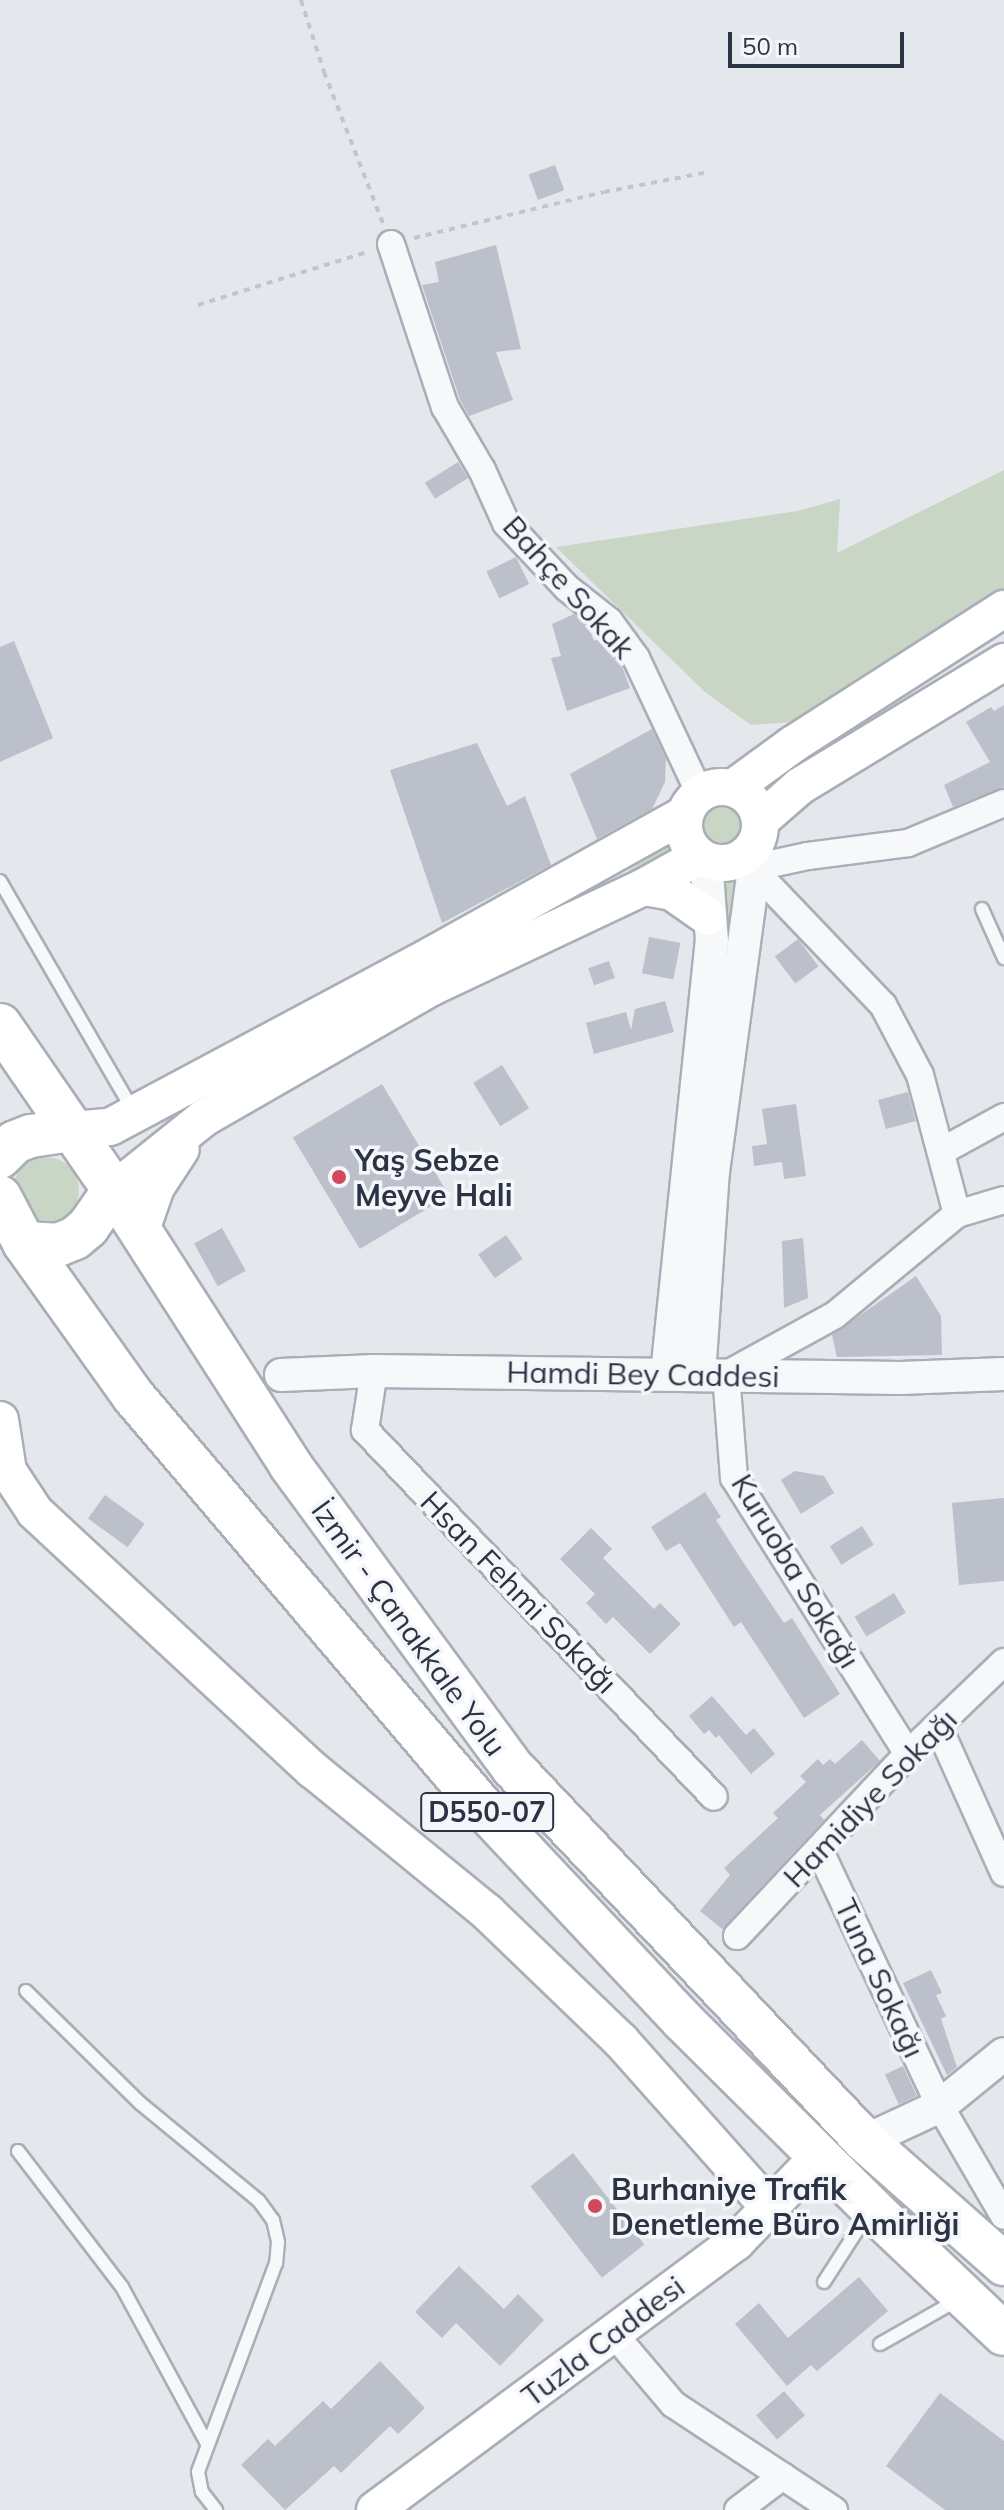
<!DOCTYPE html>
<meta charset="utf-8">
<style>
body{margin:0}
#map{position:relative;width:1004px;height:2510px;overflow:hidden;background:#e4e7ec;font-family:Mulish,sans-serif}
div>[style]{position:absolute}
.green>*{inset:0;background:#c9d6c5}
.round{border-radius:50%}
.building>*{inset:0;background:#bbc0ca;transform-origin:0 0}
.path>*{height:4px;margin-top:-2px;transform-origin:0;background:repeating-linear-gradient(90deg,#c2c5cb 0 6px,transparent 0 12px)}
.roads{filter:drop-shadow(2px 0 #a9aeb7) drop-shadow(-2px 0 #a9aeb7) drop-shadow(0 2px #a9aeb7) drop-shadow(0 -2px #a9aeb7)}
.service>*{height:12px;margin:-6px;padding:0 6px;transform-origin:6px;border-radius:6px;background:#f7f8fa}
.minor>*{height:26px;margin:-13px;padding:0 13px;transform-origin:13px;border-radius:13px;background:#f7f8fa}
.tertiary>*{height:32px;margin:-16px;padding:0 16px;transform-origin:16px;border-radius:16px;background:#f7f8fa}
.secondary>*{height:36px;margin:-18px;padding:0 18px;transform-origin:18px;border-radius:18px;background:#fff}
.secondary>.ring{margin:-18px;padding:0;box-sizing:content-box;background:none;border:36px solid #fff;border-radius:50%}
.trunk>*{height:42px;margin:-21px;padding:0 21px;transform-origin:21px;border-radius:21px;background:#fff}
.dots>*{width:22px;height:22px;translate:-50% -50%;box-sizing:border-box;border:4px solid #f4f6f9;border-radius:50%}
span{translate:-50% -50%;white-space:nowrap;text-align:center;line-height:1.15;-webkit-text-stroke:7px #f4f6f9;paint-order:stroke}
.shield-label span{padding:2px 6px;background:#f4f6f9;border:2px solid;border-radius:6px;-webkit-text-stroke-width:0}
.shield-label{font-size:28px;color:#2b3445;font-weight:700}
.street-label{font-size:30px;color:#2b3445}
.poi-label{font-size:30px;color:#2b3445;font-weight:700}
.left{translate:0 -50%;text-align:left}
.scale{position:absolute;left:728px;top:32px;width:176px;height:36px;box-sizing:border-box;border:4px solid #2b3445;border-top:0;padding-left:10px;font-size:24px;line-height:28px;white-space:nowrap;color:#2b3445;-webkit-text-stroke:6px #f4f6f9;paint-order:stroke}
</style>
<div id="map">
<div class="green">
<i style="clip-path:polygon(1004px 470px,1004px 598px,806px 721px,751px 725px,705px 692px,556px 547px,798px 511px,840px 499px,837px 553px)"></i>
<i class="round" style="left:697px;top:798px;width:52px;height:52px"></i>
<i style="clip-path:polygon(677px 839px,685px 856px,630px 876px,628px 871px)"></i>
<i style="clip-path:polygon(742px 877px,732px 966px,719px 886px)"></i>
<i class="round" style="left:13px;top:1157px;width:66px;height:66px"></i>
</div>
<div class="building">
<i style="left:555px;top:165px;width:27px;height:28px;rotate:70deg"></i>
<i style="clip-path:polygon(496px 245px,521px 349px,496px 352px,513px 400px,469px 416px,460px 400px,422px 285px,439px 282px,435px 262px)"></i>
<i style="left:458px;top:462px;width:19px;height:39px;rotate:58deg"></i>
<i style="left:516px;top:557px;width:30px;height:33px;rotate:64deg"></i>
<i style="clip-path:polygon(574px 614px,588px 625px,594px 641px,601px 638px,622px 666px,630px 688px,567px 711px,551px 658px,561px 656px,552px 624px)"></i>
<i style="clip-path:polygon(14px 641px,53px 738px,0 762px,0 647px)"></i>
<i style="clip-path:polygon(1004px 705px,1004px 787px,953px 807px,944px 785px,990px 762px,966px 722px,991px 707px,994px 711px)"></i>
<i style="clip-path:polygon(652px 729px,666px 758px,665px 782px,652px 809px,597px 839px,570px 774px)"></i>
<i style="clip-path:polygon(477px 743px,507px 806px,525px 796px,551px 865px,442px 923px,390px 770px)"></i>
<i style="left:649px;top:937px;width:32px;height:37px;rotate:11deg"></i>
<i style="left:798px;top:939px;width:34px;height:29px;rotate:53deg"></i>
<i style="left:609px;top:961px;width:18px;height:22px;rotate:71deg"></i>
<i style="clip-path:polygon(665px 1001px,674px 1032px,594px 1054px,586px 1023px,626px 1012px,631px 1030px,635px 1009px)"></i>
<i style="left:502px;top:1065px;width:51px;height:34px;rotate:58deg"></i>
<i style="left:382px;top:1084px;width:130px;height:104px;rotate:59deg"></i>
<i style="left:908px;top:1092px;width:30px;height:31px;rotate:75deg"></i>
<i style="clip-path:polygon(796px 1104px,806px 1176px,784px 1179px,782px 1162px,754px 1166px,752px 1146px,767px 1144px,762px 1109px)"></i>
<i style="left:222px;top:1228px;width:49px;height:32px;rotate:61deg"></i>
<i style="left:506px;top:1235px;width:29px;height:34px;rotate:55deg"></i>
<i style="clip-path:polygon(803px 1238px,808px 1298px,784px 1308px,782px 1241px)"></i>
<i style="clip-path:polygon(916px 1276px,941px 1316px,942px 1355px,837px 1357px,832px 1335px)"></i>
<i style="clip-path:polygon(795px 1471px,824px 1476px,834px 1493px,801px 1514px,781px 1480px)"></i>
<i style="clip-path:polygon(705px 1492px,721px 1517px,716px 1520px,743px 1562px,784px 1623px,792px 1618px,840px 1694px,804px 1718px,741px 1622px,734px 1627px,680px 1543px,666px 1551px,651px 1527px)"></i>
<i style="left:105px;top:1495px;width:49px;height:29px;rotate:36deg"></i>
<i style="clip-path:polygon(1004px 1498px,1004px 1581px,959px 1585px,952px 1503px)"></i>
<i style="left:862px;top:1526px;width:22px;height:38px;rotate:58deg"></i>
<i style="clip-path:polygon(591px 1528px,612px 1549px,603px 1558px,654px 1609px,660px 1603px,681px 1624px,650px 1654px,613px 1617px,606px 1624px,586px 1603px,595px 1594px,560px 1559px)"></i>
<i style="left:894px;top:1593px;width:23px;height:46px;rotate:59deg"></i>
<i style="clip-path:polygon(712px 1696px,746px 1735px,754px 1728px,775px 1754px,751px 1774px,719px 1735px,716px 1738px,709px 1730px,704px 1734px,689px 1716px)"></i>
<i style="clip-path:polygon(862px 1740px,880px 1761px,820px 1815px,824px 1820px,722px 1929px,700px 1911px,730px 1875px,724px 1868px,778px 1818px,773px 1813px,806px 1782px,800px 1776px,818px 1759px,823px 1765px,830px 1759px,835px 1764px)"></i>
<i style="clip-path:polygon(931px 1970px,942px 1993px,936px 1995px,946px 2016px,941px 2019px,957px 2067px,947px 2075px,903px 1983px)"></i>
<i style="left:903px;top:2066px;width:33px;height:20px;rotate:65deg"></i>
<i style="left:573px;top:2153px;width:116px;height:54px;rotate:52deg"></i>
<i style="clip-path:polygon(459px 2266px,504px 2309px,518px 2294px,544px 2320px,500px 2366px,456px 2323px,442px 2338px,415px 2312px)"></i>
<i style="clip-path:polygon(859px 2277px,888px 2311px,817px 2371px,811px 2365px,787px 2386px,735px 2324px,759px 2303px,788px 2338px)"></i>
<i style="clip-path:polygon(380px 2361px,425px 2408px,398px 2434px,390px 2426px,341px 2473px,334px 2466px,285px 2510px,241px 2465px,268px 2439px,275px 2446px,323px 2401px,331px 2409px)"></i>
<i style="left:784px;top:2391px;width:32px;height:37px;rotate:49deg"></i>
<i style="clip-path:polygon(940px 2393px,1004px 2441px,1004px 2510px,945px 2510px,886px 2466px)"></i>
</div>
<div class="path">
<i style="left:301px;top:0;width:76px;rotate:72.3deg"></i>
<i style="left:324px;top:72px;width:162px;rotate:68.7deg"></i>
<i style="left:414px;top:238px;width:195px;rotate:-13.6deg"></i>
<i style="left:604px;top:192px;width:102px;rotate:-10.8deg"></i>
<i style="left:198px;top:305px;width:177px;rotate:-17.4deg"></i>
</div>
<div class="roads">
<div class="service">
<i style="left:0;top:881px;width:265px;rotate:59.9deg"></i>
<i style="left:982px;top:909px;width:54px;rotate:65.8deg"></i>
<i style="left:26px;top:1991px;width:160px;rotate:44.5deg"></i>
<i style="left:140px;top:2103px;width:154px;rotate:39.5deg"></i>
<i style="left:259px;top:2201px;width:24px;rotate:54deg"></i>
<i style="left:273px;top:2220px;width:23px;rotate:77deg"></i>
<i style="left:278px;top:2242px;width:21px;rotate:95deg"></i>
<i style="left:276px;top:2263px;width:223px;rotate:110.5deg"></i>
<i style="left:198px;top:2472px;width:20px;rotate:79deg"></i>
<i style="left:202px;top:2492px;width:23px;rotate:52deg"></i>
<i style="left:18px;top:2151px;width:171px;rotate:52.6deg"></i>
<i style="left:122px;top:2287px;width:176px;rotate:61.5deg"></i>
<i style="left:824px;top:2282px;width:80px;rotate:-57.3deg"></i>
<i style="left:880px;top:2344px;width:89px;rotate:-29.7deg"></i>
</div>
<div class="minor">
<i style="left:391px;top:244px;width:172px;rotate:71.7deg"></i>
<i style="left:445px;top:407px;width:73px;rotate:59.6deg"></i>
<i style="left:482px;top:470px;width:58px;rotate:65.6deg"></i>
<i style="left:506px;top:523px;width:89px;rotate:46.8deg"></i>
<i style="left:567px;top:588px;width:53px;rotate:38.2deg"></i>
<i style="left:609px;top:621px;width:46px;rotate:53.9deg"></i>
<i style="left:636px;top:658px;width:150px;rotate:64.8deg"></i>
<i style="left:752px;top:868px;width:190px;rotate:46.3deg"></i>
<i style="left:883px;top:1005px;width:79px;rotate:62.1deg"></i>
<i style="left:920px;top:1075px;width:144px;rotate:75.1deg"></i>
<i style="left:752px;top:868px;width:57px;rotate:-12.1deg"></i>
<i style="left:808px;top:856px;width:101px;rotate:-7.4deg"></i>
<i style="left:908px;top:843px;width:104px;rotate:-22.6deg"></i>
<i style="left:942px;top:1151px;width:71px;rotate:-28.7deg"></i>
<i style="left:374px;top:1371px;width:60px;rotate:98.7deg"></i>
<i style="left:365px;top:1430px;width:506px;rotate:46.44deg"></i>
<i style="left:938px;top:1726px;width:161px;rotate:65.8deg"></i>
<i style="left:908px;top:1754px;width:326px;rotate:-122.2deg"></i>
<i style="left:734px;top:1478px;width:103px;rotate:-94.4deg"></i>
<i style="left:726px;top:1375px;width:124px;rotate:-28.8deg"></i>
<i style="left:835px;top:1315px;width:158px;rotate:-39.6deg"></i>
<i style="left:957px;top:1214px;width:49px;rotate:-16.6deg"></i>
<i style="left:819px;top:1849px;width:284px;rotate:64.8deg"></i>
<i style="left:940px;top:2106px;width:127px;rotate:59.8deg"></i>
<i style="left:737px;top:1936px;width:250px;rotate:-46.8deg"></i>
<i style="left:908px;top:1754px;width:133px;rotate:-43.8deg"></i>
<i style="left:613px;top:2333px;width:93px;rotate:49.8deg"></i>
<i style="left:673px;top:2404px;width:193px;rotate:33.4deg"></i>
<i style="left:738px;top:2510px;width:56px;rotate:-37.1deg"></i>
</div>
<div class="tertiary">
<i style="left:667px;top:1374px;width:435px;rotate:-84.1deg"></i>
<i style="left:712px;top:941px;width:81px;rotate:-94.2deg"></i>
<i style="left:281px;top:1375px;width:93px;rotate:-2.5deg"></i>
<i style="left:374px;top:1371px;width:526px;rotate:0.76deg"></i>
<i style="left:900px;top:1378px;width:104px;rotate:-2.2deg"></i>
<i style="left:699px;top:1375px;width:203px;rotate:-86.1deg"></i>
<i style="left:713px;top:1172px;width:337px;rotate:-82.3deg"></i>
<i style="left:865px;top:2141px;width:83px;rotate:-25deg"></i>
<i style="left:940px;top:2106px;width:82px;rotate:-39.1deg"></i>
</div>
<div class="secondary">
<i class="ring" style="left:684px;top:787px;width:40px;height:40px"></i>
<i style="left:733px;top:788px;width:73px;rotate:-36.1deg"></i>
<i style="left:792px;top:745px;width:252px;rotate:-32.7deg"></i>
<i style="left:760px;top:821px;width:53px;rotate:-41.2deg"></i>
<i style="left:800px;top:786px;width:239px;rotate:-31.3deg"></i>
<i style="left:644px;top:887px;width:28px;rotate:10deg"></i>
<i style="left:672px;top:892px;width:44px;rotate:34.8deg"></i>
<i style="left:72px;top:1130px;width:38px;rotate:-5deg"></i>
<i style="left:110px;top:1127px;width:365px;rotate:-28.1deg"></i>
<i style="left:432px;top:955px;width:290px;rotate:-29.1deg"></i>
<i style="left:114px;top:1190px;width:115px;rotate:-38.7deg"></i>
<i style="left:204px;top:1118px;width:261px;rotate:-29.9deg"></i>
<i style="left:430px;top:988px;width:237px;rotate:-25.3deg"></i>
<i style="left:644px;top:887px;width:63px;rotate:-29.4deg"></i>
<i style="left:140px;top:1233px;width:49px;rotate:-70.8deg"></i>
<i style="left:156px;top:1187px;width:45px;rotate:-56.7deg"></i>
<i style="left:0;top:1420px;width:52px;rotate:81.1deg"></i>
<i style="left:8px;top:1471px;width:49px;rotate:56.6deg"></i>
<i style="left:35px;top:1512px;width:379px;rotate:42.9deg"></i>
<i style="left:313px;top:1770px;width:225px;rotate:39.2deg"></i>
<i style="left:487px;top:1912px;width:186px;rotate:43.9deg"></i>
<i style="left:621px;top:2041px;width:224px;rotate:48.3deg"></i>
<i style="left:375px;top:2510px;width:450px;rotate:-36.6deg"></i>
<i style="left:736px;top:2242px;width:120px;rotate:-46deg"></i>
</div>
<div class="trunk">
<i style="left:0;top:1025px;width:201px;rotate:55.4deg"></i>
<i style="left:114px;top:1190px;width:328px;rotate:57.3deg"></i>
<i style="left:291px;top:1466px;width:375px;rotate:53.7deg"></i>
<i style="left:513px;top:1768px;width:513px;rotate:46.66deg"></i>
<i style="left:865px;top:2141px;width:186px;rotate:41.5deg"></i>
<i style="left:0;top:1157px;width:21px;rotate:-45deg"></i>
<i style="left:15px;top:1142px;width:17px;rotate:-21deg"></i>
<i style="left:31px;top:1136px;width:41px;rotate:-8.3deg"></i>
<i style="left:0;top:1197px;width:52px;rotate:62.4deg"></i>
<i style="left:24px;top:1243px;width:189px;rotate:54.5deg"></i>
<i style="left:134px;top:1397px;width:539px;rotate:49.66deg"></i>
<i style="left:483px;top:1808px;width:291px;rotate:46.8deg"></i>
<i style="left:682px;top:2020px;width:267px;rotate:44.8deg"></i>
<i style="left:871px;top:2208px;width:183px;rotate:43.5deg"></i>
<i style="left:24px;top:1243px;width:34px;rotate:3deg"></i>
<i style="left:58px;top:1245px;width:18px;rotate:-22deg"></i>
<i style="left:75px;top:1238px;width:17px;rotate:-40deg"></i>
<i style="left:88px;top:1227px;width:45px;rotate:-54.9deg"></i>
</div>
</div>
<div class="dots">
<i style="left:339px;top:1177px;background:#d1495b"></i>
<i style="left:595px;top:2206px;background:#d1495b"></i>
</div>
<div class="shield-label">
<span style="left:487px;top:1812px">D550-07</span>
</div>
<div class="street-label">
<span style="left:569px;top:587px;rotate:48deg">Bahçe Sokak</span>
<span style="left:643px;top:1374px;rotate:1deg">Hamdi Bey Caddesi</span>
<span style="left:796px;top:1571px;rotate:59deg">Kuruoba Sokağı</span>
<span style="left:519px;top:1592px;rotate:46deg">Hsan Fehmi Sokağı</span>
<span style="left:409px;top:1628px;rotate:54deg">İzmir - Çanakkale Yolu</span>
<span style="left:870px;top:1798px;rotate:-46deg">Hamidiye Sokağı</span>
<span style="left:880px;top:1978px;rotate:65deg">Tuna Sokağı</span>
<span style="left:603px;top:2341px;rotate:-37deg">Tuzla Caddesi</span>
</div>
<div class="poi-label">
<span class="left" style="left:355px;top:1177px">Yaş Sebze<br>Meyve Hali</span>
<span class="left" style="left:611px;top:2206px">Burhaniye Trafik<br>Denetleme Büro Amirliği</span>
</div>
<div class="scale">50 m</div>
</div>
